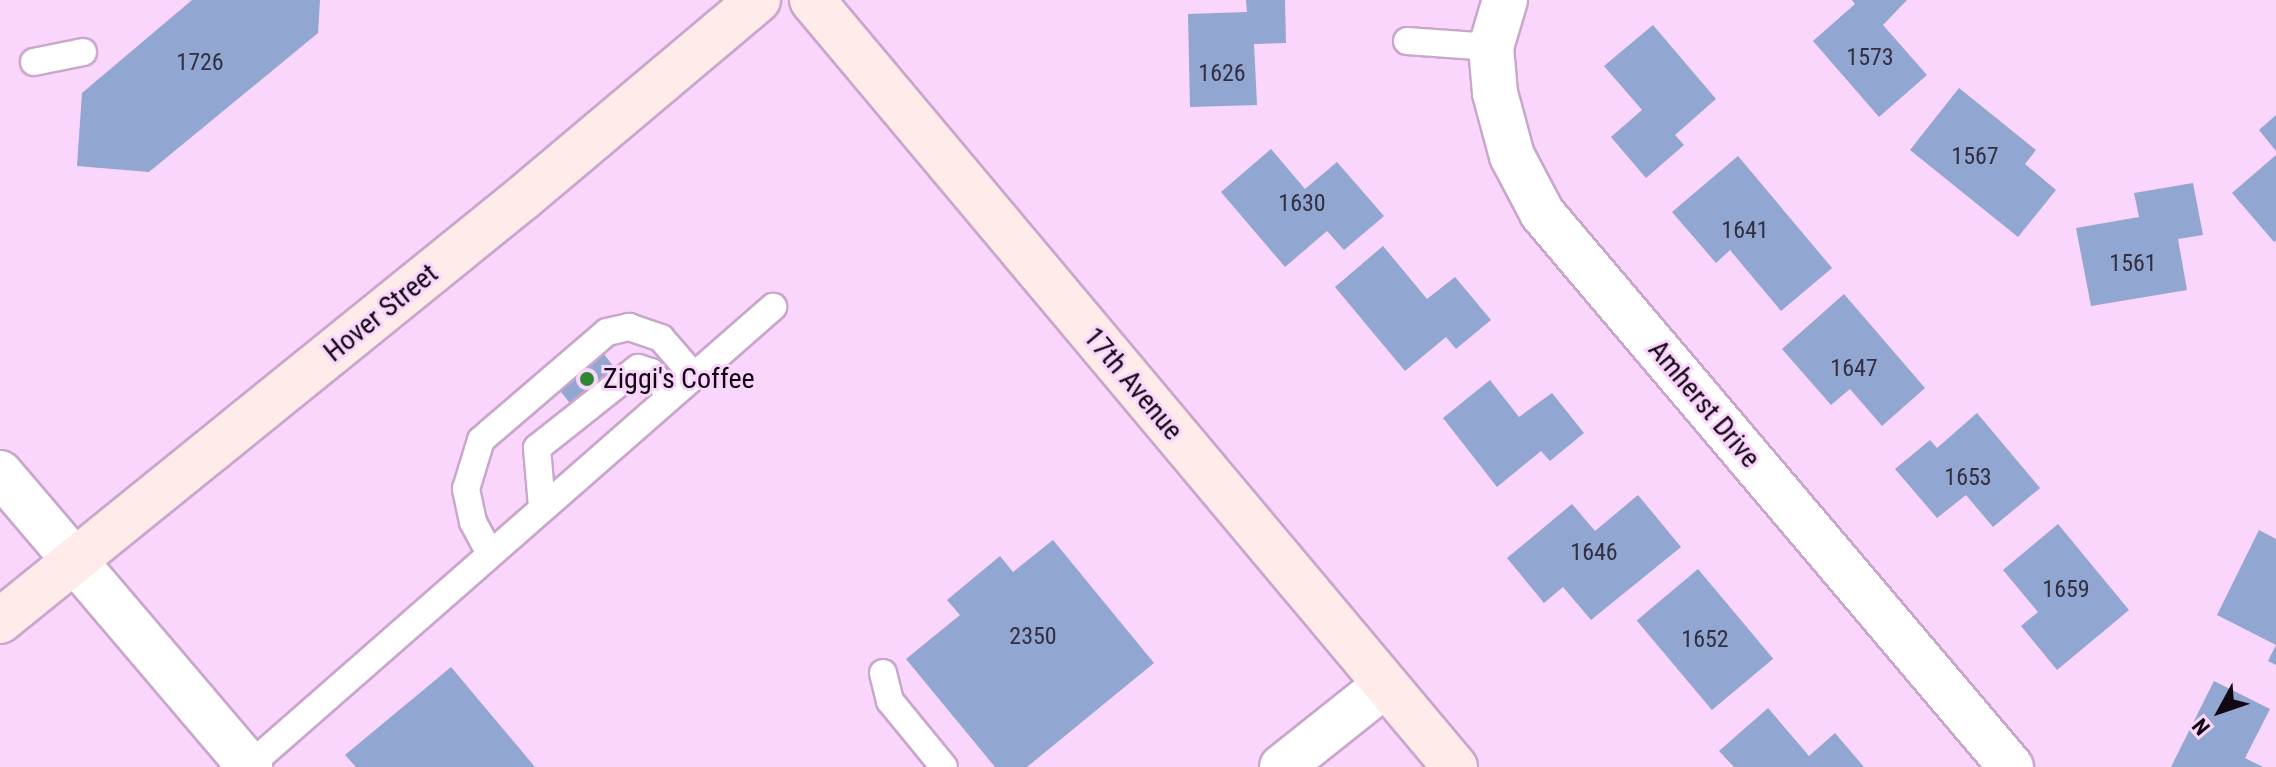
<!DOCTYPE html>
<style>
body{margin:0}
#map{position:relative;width:2276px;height:767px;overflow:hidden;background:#fad5fc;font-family:"Roboto Condensed",sans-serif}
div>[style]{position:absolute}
.building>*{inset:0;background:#91a6d0;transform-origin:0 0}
.roads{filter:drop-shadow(2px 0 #c9a6cc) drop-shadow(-2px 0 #c9a6cc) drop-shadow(0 2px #c9a6cc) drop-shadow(0 -2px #c9a6cc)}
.service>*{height:26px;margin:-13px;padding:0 13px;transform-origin:13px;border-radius:13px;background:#fff}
.minor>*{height:44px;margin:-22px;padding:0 22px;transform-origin:22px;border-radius:22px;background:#fff}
.secondary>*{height:44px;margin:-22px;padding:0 22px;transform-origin:22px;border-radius:22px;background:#ffebe9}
.dots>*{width:22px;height:22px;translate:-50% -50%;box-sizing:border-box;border:4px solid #fad5fc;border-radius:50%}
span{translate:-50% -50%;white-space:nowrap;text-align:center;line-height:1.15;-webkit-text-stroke:6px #fad5fc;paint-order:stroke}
.number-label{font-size:24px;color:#322f43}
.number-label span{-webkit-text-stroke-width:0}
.street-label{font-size:28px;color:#130714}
.poi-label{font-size:28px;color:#130714}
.left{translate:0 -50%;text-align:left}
.north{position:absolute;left:2180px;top:671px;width:80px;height:80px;-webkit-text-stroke:6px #fad5fc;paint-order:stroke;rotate:230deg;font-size:22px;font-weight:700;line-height:32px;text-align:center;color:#130714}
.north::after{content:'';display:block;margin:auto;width:28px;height:36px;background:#130714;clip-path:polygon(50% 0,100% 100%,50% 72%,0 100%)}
</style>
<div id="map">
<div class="building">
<i style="clip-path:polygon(192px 0,320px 0,318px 33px,149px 172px,77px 166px,82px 93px)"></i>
<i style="clip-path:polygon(1246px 0,1285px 0,1286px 43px,1254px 44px,1257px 105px,1190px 107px,1188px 14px,1247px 12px)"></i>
<i style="clip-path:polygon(1852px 0,1907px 0,1883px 25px,1927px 75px,1879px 117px,1813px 41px,1855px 4px)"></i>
<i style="clip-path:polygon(1653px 25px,1716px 99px,1675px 135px,1684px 145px,1646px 178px,1611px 137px,1642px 110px,1604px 66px)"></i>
<i style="clip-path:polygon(1959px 88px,2036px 150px,2025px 164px,2056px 190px,2018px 237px,1910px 150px)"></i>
<i style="clip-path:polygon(2276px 115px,2276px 151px,2259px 130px)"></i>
<i style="clip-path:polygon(1271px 149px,1305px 189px,1337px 162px,1384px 216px,1344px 250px,1327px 231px,1285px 267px,1221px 192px)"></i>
<i style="clip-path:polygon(2276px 155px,2276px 240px,2274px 242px,2232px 193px)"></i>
<i style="clip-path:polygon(1738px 156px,1832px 268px,1781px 311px,1730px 250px,1716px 263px,1672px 212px)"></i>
<i style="clip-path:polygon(2193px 183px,2203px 235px,2178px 239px,2187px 290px,2091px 306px,2076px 228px,2139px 217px,2134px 193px)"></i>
<i style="clip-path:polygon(1383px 246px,1427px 299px,1455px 277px,1491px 320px,1456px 349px,1446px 337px,1405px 371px,1335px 287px)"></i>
<i style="clip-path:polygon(1844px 294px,1925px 388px,1882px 426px,1850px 389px,1831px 405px,1782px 349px)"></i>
<i style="left:602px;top:352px;width:21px;height:57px;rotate:51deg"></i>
<i style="clip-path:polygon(1490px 380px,1519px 417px,1552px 393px,1584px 433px,1550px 461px,1541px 451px,1497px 487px,1443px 418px)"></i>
<i style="clip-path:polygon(1977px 413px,2040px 488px,1993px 527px,1966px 495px,1937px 518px,1895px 469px,1930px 440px,1937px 448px)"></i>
<i style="clip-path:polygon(1638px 495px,1681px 547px,1591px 620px,1563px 587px,1544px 603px,1507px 558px,1572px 504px,1595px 531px)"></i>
<i style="clip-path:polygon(2058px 524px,2129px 610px,2057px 670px,2021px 626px,2038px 612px,2003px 570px)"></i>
<i style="clip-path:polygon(2259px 530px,2276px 539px,2276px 665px,2268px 661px,2276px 645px,2217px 615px)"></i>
<i style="clip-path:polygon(1053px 540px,1154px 663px,1027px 767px,995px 767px,906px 659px,960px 615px,947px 600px,1000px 556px,1013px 572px)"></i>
<i style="left:1698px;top:569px;width:117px;height:80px;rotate:50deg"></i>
<i style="clip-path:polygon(451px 667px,535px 767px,356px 767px,345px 755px)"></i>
<i style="clip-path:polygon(2214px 681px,2270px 709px,2245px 758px,2263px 767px,2171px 767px)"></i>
<i style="clip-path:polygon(1768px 708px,1809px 756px,1835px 733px,1864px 767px,1734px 767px,1719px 751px)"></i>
</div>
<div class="roads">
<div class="service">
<i style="left:1407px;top:41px;width:84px;rotate:4.1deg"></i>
<i style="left:34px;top:62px;width:50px;rotate:-11.5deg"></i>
<i style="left:542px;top:507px;width:59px;rotate:-94.8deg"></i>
<i style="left:537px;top:448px;width:129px;rotate:-38.4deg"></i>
<i style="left:638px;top:368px;width:14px;rotate:17deg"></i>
<i style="left:651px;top:372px;width:30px;rotate:50deg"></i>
<i style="left:489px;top:552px;width:34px;rotate:-118deg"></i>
<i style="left:473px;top:522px;width:34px;rotate:-102deg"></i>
<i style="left:466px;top:489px;width:51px;rotate:-73deg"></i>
<i style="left:481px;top:440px;width:166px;rotate:-40.6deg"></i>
<i style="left:607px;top:332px;width:23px;rotate:-13deg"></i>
<i style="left:629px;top:327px;width:34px;rotate:19deg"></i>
<i style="left:661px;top:338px;width:49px;rotate:49.1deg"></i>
<i style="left:883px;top:673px;width:29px;rotate:76deg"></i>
<i style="left:890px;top:701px;width:85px;rotate:50.7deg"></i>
<i style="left:249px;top:766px;width:697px;rotate:-41.22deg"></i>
</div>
<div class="minor">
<i style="left:1505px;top:0;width:49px;rotate:106.6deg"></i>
<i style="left:1491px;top:47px;width:46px;rotate:85deg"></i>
<i style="left:1495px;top:93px;width:65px;rotate:74.9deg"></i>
<i style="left:1512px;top:156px;width:64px;rotate:62.2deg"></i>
<i style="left:1542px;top:213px;width:726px;rotate:49.75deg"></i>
<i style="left:0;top:473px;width:386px;rotate:49.6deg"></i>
<i style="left:1282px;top:767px;width:130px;rotate:-38.5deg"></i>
</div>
<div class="secondary">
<i style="left:812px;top:0;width:1001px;rotate:50.03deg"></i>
<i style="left:0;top:621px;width:674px;rotate:-38.98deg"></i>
<i style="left:524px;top:197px;width:306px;rotate:-40.1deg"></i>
</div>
</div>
<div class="dots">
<i style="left:587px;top:379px;background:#318634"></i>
</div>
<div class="number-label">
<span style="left:1870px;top:58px">1573</span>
<span style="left:200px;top:63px">1726</span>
<span style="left:1222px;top:74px">1626</span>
<span style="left:1975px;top:157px">1567</span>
<span style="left:1302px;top:204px">1630</span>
<span style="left:1745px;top:231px">1641</span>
<span style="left:2133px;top:264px">1561</span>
<span style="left:1854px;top:369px">1647</span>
<span style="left:1968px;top:478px">1653</span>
<span style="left:1594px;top:553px">1646</span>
<span style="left:2066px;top:590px">1659</span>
<span style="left:1033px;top:637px">2350</span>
<span style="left:1705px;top:640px">1652</span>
</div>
<div class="street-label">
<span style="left:381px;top:313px;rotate:-39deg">Hover Street</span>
<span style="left:1133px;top:384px;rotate:50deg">17th Avenue</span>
<span style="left:1704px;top:404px;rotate:50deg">Amherst Drive</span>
</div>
<div class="poi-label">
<span class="left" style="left:603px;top:379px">Ziggi's Coffee</span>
</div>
<div class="north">N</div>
</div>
